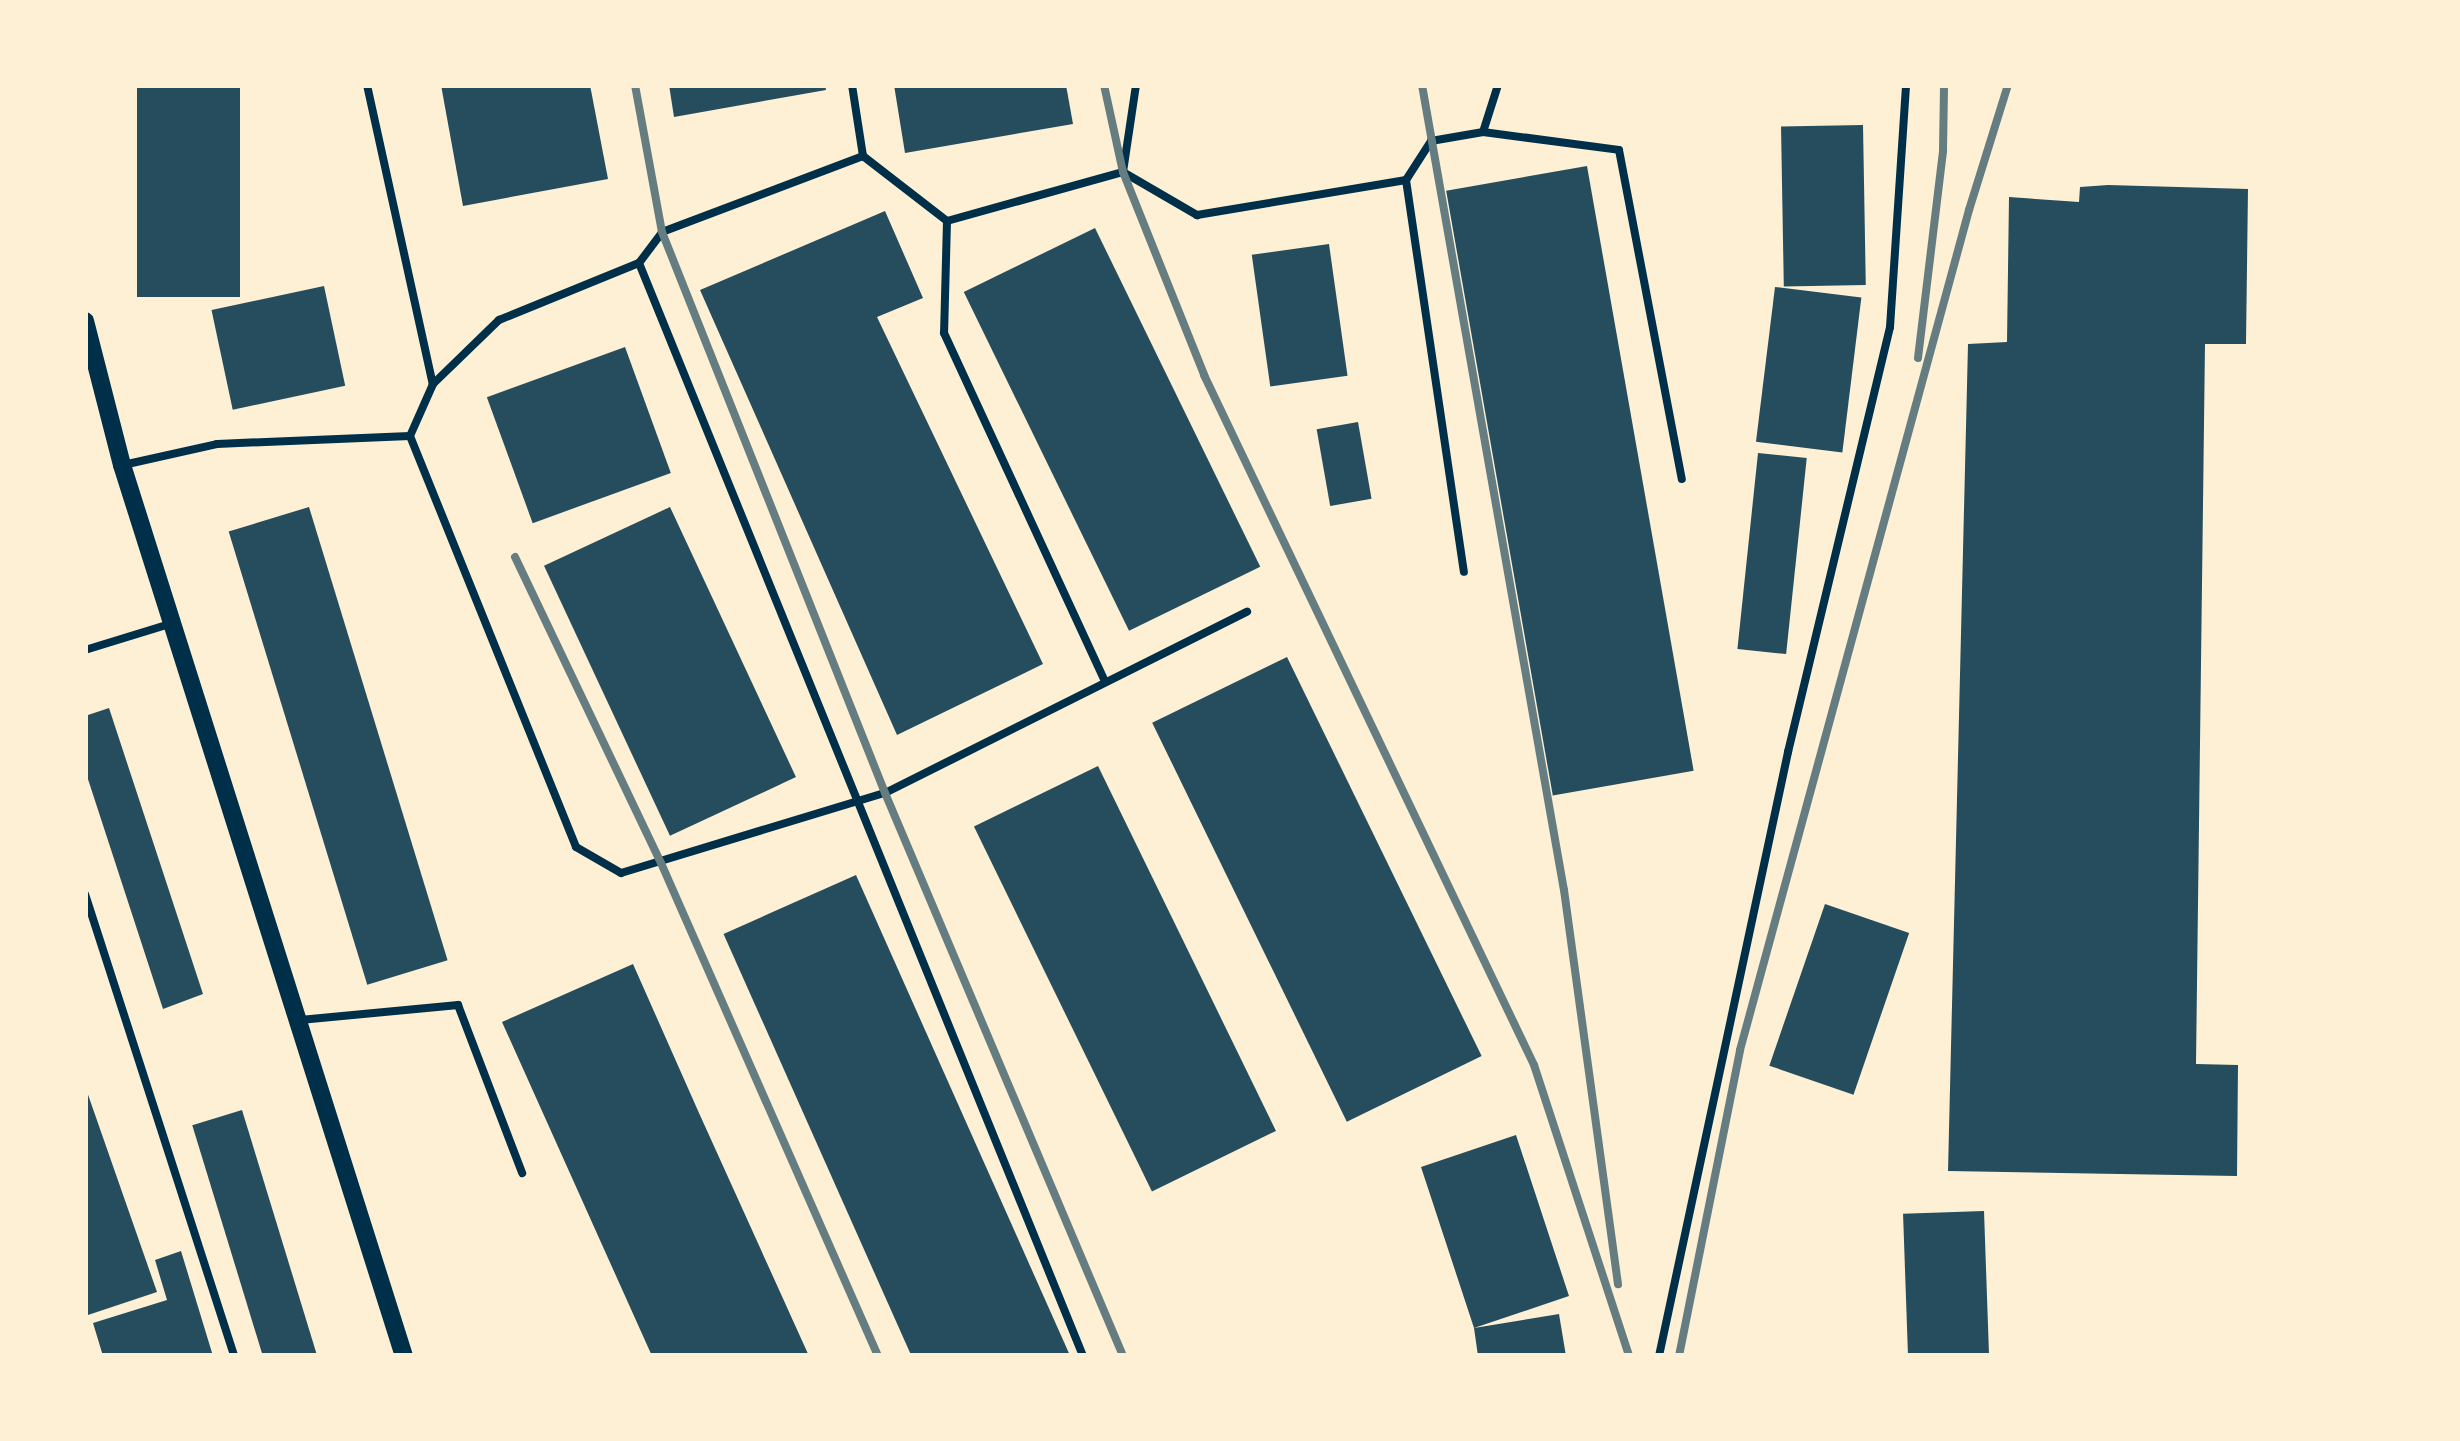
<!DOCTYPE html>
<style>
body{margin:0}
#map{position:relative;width:2460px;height:1441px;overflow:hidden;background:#fdf0d5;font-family:"Open Sans",sans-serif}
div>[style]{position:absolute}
.building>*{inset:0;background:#264d5e;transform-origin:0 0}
.service>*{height:8px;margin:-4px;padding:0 4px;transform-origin:4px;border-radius:4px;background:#003049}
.tertiary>*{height:18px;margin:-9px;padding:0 9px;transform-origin:9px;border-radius:9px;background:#003049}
.rail>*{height:8px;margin:-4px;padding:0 4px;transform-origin:4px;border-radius:4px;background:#657d81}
span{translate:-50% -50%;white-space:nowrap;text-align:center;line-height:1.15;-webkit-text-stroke:8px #fdf0d5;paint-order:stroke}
.frame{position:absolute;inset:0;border:88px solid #fdf0d5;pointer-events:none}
</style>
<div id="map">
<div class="building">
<i style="left:137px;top:85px;width:103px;height:212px"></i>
<i style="clip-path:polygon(441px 85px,590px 85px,608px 179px,463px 206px)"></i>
<i style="clip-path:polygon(669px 85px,825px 85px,826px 90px,674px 117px)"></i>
<i style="clip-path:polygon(894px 85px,1066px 85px,1073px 124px,905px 153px)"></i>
<i style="left:1863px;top:125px;width:160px;height:82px;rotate:89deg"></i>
<i style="left:1587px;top:166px;width:614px;height:143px;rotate:80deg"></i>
<i style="clip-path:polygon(2108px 185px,2248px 189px,2246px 344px,2205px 344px,2196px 1064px,2238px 1065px,2237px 1176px,1948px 1171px,1968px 344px,2007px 342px,2009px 197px,2079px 202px,2080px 187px)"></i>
<i style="clip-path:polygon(885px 211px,923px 298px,877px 317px,1043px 664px,897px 735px,700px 290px)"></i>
<i style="left:1095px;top:228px;width:377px;height:146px;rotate:64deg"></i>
<i style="left:1329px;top:244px;width:133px;height:78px;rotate:82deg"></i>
<i style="left:324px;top:286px;width:102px;height:115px;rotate:78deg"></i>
<i style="left:1775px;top:287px;width:87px;height:156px;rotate:7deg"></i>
<i style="left:625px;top:347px;width:134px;height:147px;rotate:70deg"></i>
<i style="left:1358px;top:422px;width:78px;height:42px;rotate:80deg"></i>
<i style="left:1758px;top:453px;width:49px;height:197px;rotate:6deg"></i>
<i style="left:309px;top:507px;width:474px;height:84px;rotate:73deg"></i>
<i style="left:670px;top:507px;width:298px;height:139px;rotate:65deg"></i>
<i style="left:1287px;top:657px;width:444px;height:150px;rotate:64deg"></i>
<i style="clip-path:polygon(109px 708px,203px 994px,163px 1009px,85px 770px,85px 716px)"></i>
<i style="left:1098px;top:766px;width:406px;height:138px;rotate:64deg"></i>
<i style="left:856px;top:875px;width:525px;height:145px;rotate:66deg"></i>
<i style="left:1825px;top:904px;width:89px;height:171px;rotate:19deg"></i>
<i style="clip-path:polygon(633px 964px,699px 1113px,809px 1356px,652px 1356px,502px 1022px)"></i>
<i style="clip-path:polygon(85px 1086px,157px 1292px,85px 1316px)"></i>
<i style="left:242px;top:1110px;width:258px;height:52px;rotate:73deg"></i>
<i style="clip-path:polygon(1516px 1135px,1569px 1296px,1474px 1328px,1559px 1314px,1566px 1356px,1478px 1356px,1474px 1328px,1421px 1167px)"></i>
<i style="left:1984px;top:1211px;width:145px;height:81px;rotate:88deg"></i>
<i style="clip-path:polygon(181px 1251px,213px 1356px,103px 1356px,93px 1323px,167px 1300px,155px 1260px)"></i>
</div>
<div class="service">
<i style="left:367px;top:85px;width:306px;rotate:77.6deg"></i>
<i style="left:852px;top:85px;width:72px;rotate:81.2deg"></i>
<i style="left:1483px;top:132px;width:49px;rotate:-72.3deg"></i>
<i style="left:1123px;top:172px;width:88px;rotate:-81.5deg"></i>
<i style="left:1406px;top:180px;width:396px;rotate:81.6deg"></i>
<i style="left:947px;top:221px;width:112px;rotate:91.5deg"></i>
<i style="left:944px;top:333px;width:384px;rotate:65.2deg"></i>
<i style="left:639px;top:263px;width:1180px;rotate:67.89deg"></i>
<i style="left:410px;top:436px;width:443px;rotate:68deg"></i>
<i style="left:576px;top:847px;width:52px;rotate:30deg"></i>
<i style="left:621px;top:873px;width:276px;rotate:-16.9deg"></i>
<i style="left:885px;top:793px;width:405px;rotate:-26.6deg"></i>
<i style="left:123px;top:465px;width:96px;rotate:-12.6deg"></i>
<i style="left:217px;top:444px;width:193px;rotate:-2.4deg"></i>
<i style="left:410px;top:436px;width:57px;rotate:-66.1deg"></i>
<i style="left:433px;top:384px;width:92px;rotate:-44.1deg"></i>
<i style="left:499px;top:320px;width:151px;rotate:-22.2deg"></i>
<i style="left:639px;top:263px;width:39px;rotate:-53deg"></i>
<i style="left:662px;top:232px;width:215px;rotate:-20.7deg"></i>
<i style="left:863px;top:156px;width:106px;rotate:37.7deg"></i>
<i style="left:947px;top:221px;width:183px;rotate:-15.6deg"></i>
<i style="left:1123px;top:172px;width:86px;rotate:30.2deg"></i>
<i style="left:1197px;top:215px;width:212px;rotate:-9.5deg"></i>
<i style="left:1406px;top:180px;width:46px;rotate:-57.3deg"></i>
<i style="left:1431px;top:141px;width:53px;rotate:-9.8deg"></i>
<i style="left:1483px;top:132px;width:137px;rotate:7.5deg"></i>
<i style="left:1619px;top:150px;width:335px;rotate:79.2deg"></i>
<i style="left:85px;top:650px;width:92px;rotate:-17.1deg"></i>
<i style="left:85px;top:894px;width:485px;rotate:72.1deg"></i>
<i style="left:300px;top:1020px;width:159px;rotate:-5.4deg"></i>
<i style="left:458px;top:1005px;width:180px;rotate:69.1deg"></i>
<i style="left:1659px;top:1356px;width:618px;rotate:-77.94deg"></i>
<i style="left:1788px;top:752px;width:437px;rotate:-76.5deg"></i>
<i style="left:1890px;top:327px;width:243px;rotate:-86.2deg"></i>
</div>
<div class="tertiary">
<i style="left:85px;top:321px;width:149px;rotate:75.6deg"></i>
<i style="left:122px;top:465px;width:935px;rotate:72.44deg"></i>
</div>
<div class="rail">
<i style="left:635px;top:85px;width:149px;rotate:79.6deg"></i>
<i style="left:662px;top:232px;width:604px;rotate:68.32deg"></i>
<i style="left:885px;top:793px;width:611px;rotate:67.08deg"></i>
<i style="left:1104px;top:85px;width:89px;rotate:77.7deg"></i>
<i style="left:1123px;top:172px;width:219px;rotate:68.2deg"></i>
<i style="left:1204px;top:375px;width:765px;rotate:64.44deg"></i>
<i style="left:1534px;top:1065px;width:306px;rotate:71.9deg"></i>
<i style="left:1422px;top:85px;width:817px;rotate:80deg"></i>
<i style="left:1564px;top:890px;width:398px;rotate:82.2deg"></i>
<i style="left:1918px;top:358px;width:209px;rotate:-83.1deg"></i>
<i style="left:1943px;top:151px;width:66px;rotate:-89.1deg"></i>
<i style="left:515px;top:557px;width:339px;rotate:64.5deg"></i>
<i style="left:661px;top:863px;width:539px;rotate:66.24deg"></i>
<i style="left:1679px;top:1356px;width:312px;rotate:-78.7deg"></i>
<i style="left:1740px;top:1050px;width:871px;rotate:-74.75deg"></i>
<i style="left:1969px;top:210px;width:131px;rotate:-72.7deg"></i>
</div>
<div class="frame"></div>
</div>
